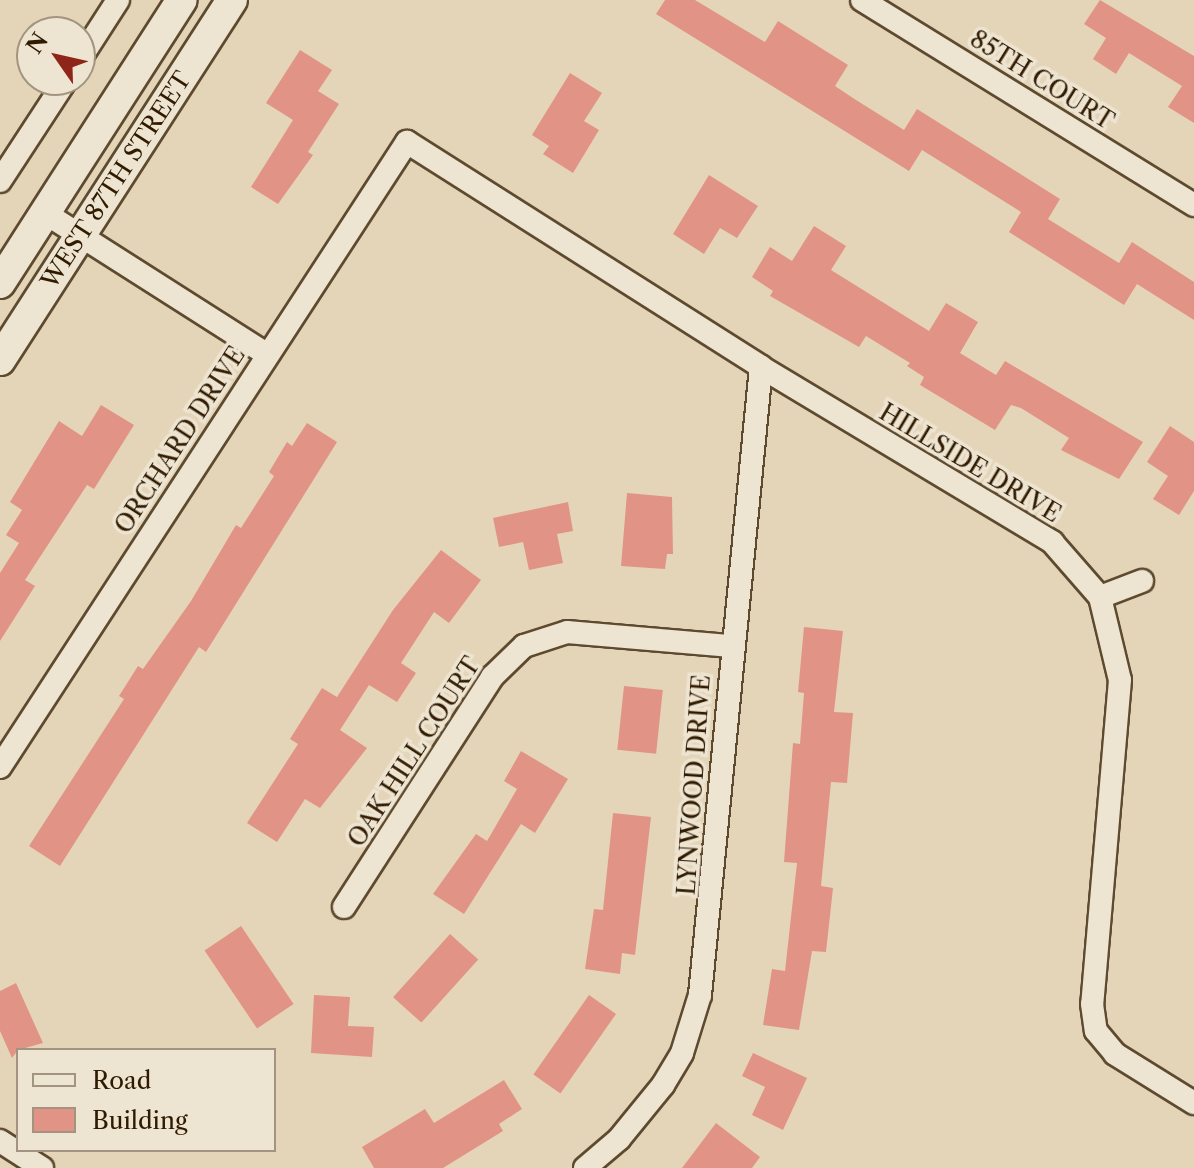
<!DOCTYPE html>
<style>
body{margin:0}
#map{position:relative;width:1194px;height:1168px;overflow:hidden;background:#e4d5b9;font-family:"Libre Caslon Text",serif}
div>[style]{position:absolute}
.building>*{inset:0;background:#e19485;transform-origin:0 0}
.roads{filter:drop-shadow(2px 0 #5e4a2e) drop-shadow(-2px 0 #5e4a2e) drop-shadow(0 2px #5e4a2e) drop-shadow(0 -2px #5e4a2e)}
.minor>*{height:22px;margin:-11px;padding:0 11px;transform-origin:11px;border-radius:11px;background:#ede4d2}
.secondary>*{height:30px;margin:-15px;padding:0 15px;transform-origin:15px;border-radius:15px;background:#ede4d2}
span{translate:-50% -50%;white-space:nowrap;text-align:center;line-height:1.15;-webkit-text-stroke:7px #ede4d2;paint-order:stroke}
.street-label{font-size:24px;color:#311b00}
.legend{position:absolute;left:16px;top:1048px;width:260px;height:104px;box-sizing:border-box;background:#ede4d2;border:2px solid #a2947e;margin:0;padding:10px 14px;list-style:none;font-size:24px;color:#311b00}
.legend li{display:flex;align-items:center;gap:16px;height:40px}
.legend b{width:40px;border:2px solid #a2947e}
.north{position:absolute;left:16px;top:16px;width:80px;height:80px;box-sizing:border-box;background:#ede4d2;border:2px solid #a2947e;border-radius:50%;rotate:304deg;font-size:22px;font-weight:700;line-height:32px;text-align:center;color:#311b00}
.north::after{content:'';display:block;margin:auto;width:28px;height:36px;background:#8f2418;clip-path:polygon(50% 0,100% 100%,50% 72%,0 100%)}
</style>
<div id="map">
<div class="building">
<i style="clip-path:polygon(665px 0,695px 0,765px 42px,778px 21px,848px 65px,835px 86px,856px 100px,904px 130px,917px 109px,1060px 199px,1048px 219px,1085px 242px,1119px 263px,1132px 242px,1194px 282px,1194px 320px,1137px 284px,1124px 305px,1009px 232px,1021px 212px,922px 150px,909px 171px,656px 14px)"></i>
<i style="clip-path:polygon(1100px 0,1194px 56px,1194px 123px,1168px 107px,1182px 86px,1129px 53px,1116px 74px,1093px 59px,1106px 38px,1084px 24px)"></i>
<i style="clip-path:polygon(300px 50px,332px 70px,318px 91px,339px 104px,308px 152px,313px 155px,278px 204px,251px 187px,293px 120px,266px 103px)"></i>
<i style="clip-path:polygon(570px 73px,602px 93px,584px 121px,599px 130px,573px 173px,543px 154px,549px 146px,532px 135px)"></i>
<i style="clip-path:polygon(709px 175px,758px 206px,737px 238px,720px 228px,704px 254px,673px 234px)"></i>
<i style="clip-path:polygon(814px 226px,846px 246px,831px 270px,929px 331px,946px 303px,978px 322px,960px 353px,996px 375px,1005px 361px,1143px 442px,1119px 479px,1061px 450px,1069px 438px,1021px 408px,1011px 405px,995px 430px,920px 385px,924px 377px,907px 366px,910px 363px,866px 336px,859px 347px,770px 296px,773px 291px,752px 277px,770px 247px,792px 261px)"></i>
<i style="clip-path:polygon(101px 405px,134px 425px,94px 489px,87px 485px,25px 580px,35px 586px,0 641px,0 573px,19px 543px,6px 535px,22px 510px,10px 502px,59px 421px,82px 436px)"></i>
<i style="clip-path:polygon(307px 423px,337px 442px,206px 652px,199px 647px,60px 866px,29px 846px,124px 699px,119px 696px,138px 666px,143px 669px,191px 601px,236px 525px,241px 528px,274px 476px,269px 472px,287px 442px,292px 446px)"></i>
<i style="clip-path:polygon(1170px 426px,1194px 442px,1194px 491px,1179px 515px,1153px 499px,1168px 476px,1147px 462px)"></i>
<i style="clip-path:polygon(627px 493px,672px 497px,673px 554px,667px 554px,665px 569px,621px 566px)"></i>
<i style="clip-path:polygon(568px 502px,573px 531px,557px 534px,563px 563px,529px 570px,523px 542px,499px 547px,493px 518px)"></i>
<i style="clip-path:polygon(441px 550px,481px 580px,449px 623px,434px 612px,401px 663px,416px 673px,397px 702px,369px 685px,340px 730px,367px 748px,320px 808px,305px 799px,277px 842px,247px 823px,298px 744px,290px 739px,322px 688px,337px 697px,393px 610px)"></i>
<i style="clip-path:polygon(804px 627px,843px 631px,834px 712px,853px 713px,847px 783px,831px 782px,821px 886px,833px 888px,826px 952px,812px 951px,799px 1030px,763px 1025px,772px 969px,785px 971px,797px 863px,784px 862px,793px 743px,800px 744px,804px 693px,798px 692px)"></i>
<i style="left:624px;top:686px;width:39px;height:64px;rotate:6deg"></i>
<i style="clip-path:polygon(521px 751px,568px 779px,535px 833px,521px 824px,464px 914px,433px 894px,476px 834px,487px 841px,517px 789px,504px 781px)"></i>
<i style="clip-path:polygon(613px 813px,651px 817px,635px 955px,622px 953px,620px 974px,585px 969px,594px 909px,603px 910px)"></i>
<i style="left:241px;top:926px;width:94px;height:44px;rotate:56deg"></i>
<i style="left:450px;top:934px;width:38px;height:85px;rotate:42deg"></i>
<i style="clip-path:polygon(16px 983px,43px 1043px,18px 1050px,12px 1058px,0 1031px,0 991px)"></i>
<i style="clip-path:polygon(314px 995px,350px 997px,348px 1026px,374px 1027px,372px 1057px,311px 1053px)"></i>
<i style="left:589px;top:995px;width:33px;height:97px;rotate:35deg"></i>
<i style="clip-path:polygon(753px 1053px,807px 1078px,783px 1130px,752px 1115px,765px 1087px,742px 1076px)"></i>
<i style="clip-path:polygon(504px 1080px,522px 1109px,499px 1124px,503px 1131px,443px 1168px,374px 1168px,362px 1147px,425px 1109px,434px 1123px)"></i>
<i style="clip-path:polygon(716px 1123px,760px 1157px,752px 1168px,682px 1168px)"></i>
</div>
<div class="roads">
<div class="minor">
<i style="left:862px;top:0;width:390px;rotate:31.7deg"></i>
<i style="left:80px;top:59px;width:70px;rotate:-57.2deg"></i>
<i style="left:0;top:181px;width:121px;rotate:-56.8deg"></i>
<i style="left:45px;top:213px;width:262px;rotate:32.5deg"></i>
<i style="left:1100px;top:597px;width:45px;rotate:-20.9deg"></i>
<i style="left:0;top:767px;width:746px;rotate:-56.93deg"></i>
<i style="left:407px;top:142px;width:419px;rotate:32.4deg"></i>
<i style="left:761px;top:367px;width:340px;rotate:31deg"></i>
<i style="left:1052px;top:542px;width:73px;rotate:48.9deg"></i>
<i style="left:1100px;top:597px;width:85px;rotate:76.5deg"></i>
<i style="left:1120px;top:680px;width:325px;rotate:94.9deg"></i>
<i style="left:1092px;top:1004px;width:27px;rotate:82deg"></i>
<i style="left:1096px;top:1031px;width:30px;rotate:50deg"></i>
<i style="left:1115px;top:1054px;width:93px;rotate:31.8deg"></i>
<i style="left:344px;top:907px;width:274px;rotate:-57.2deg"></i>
<i style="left:492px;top:677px;width:45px;rotate:-44.1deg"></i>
<i style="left:524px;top:646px;width:45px;rotate:-18deg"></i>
<i style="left:567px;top:632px;width:165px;rotate:4.9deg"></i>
<i style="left:0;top:1141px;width:50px;rotate:32.7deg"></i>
<i style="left:585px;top:1168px;width:45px;rotate:-40.5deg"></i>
<i style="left:619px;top:1139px;width:70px;rotate:-50.8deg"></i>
<i style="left:663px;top:1085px;width:37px;rotate:-59deg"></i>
<i style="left:682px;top:1053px;width:61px;rotate:-72.8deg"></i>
<i style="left:700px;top:995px;width:631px;rotate:-84.45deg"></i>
</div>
<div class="secondary">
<i style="left:0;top:283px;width:336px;rotate:-57.3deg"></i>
<i style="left:0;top:360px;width:428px;rotate:-57.2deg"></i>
</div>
</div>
<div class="street-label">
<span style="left:1042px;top:80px;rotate:32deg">85TH COURT</span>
<span style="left:116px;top:180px;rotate:-57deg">WEST 87TH STREET</span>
<span style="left:180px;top:440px;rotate:-57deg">ORCHARD DRIVE</span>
<span style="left:970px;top:463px;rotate:31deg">HILLSIDE DRIVE</span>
<span style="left:414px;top:752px;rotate:-57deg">OAK HILL COURT</span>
<span style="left:694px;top:785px;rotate:-86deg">LYNWOOD DRIVE</span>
</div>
<ul class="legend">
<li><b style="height:10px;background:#ede4d2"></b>Road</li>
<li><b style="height:22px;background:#e19485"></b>Building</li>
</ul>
<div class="north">N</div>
</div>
